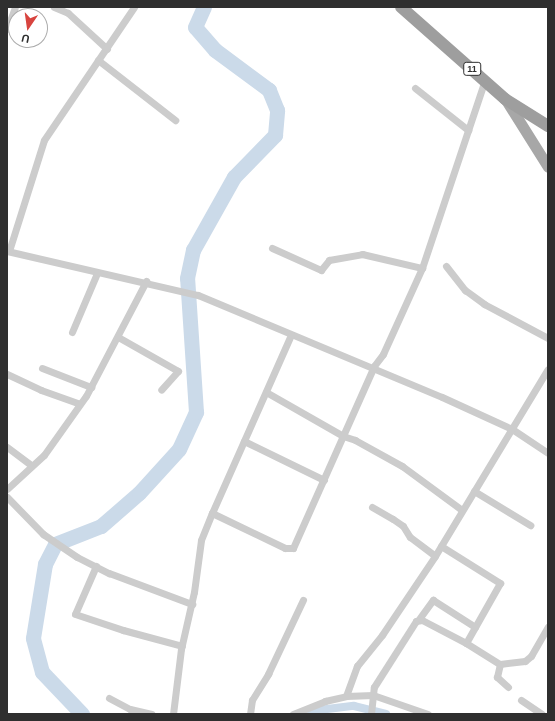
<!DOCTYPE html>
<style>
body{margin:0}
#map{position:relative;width:555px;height:721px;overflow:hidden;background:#fff;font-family:Helvetica,sans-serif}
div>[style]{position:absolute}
.canal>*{height:8px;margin:-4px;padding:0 4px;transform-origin:4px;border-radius:4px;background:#cbdae9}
.river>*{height:15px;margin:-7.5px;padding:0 7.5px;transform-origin:7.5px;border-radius:7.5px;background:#cbdae9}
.minor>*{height:7px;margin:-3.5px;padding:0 3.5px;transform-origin:3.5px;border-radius:3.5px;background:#ccc}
.primary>*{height:11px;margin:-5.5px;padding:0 5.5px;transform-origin:5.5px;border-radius:5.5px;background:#a7a7a7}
.trunk>*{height:12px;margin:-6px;padding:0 6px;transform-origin:6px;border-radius:6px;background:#9e9e9e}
span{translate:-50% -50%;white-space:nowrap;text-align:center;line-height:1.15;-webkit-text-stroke:4px #fff;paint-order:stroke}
.shield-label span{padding:1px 3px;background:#fff;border:1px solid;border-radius:3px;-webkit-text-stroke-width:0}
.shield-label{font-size:9px;color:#2f2f2f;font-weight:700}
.frame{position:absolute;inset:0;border:8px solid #2f2f2f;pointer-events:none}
.north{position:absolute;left:8px;top:8px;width:40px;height:40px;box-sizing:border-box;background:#fff;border:1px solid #acacac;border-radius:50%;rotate:193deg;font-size:11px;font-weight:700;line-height:16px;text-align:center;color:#2f2f2f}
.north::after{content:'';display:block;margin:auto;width:14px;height:18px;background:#d8443f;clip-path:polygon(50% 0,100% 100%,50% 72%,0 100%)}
</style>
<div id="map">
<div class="canal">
<i style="left:311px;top:714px;width:9px;rotate:-27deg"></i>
<i style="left:319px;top:710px;width:35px;rotate:-7deg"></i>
<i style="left:354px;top:706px;width:33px;rotate:14deg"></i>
</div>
<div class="river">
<i style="left:82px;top:714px;width:58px;rotate:-133.6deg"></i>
<i style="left:42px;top:672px;width:35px;rotate:-105deg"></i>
<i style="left:33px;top:638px;width:75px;rotate:-80.8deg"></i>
<i style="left:45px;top:564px;width:22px;rotate:-63deg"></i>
<i style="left:55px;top:544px;width:49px;rotate:-21.4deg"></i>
<i style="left:101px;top:526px;width:50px;rotate:-41deg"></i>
<i style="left:139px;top:493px;width:59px;rotate:-47.7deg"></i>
<i style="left:179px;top:449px;width:41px;rotate:-65.3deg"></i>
<i style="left:196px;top:412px;width:134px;rotate:-93.8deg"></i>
<i style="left:187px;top:278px;width:29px;rotate:-78deg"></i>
<i style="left:193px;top:250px;width:84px;rotate:-60.7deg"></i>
<i style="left:234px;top:177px;width:59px;rotate:-45.7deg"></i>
<i style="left:275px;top:135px;width:25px;rotate:-85deg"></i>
<i style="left:277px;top:110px;width:22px;rotate:-112deg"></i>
<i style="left:269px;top:90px;width:67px;rotate:-143.5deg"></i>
<i style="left:215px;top:50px;width:30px;rotate:-131deg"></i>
<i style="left:195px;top:27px;width:22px;rotate:-66deg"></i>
</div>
<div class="minor">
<i style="left:54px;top:7px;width:15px;rotate:23deg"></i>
<i style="left:68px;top:13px;width:53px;rotate:42.7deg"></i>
<i style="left:7px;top:29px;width:23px;rotate:-70deg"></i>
<i style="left:98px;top:60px;width:98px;rotate:37.9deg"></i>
<i style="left:415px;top:88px;width:68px;rotate:38.4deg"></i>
<i style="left:272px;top:248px;width:54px;rotate:24.2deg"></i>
<i style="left:321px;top:270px;width:13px;rotate:-51deg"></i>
<i style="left:329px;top:260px;width:34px;rotate:-10deg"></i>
<i style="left:362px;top:254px;width:62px;rotate:13.1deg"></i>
<i style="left:7px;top:251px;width:196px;rotate:13deg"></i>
<i style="left:198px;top:295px;width:264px;rotate:22.7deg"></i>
<i style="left:442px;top:397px;width:77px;rotate:24.6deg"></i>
<i style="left:512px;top:429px;width:43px;rotate:33.7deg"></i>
<i style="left:9px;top:251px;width:116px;rotate:-72.5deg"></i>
<i style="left:44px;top:140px;width:161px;rotate:-55.9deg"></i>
<i style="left:446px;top:266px;width:31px;rotate:52deg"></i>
<i style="left:465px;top:290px;width:24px;rotate:36deg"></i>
<i style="left:484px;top:304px;width:72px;rotate:28deg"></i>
<i style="left:72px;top:332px;width:64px;rotate:-67deg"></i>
<i style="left:118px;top:337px;width:69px;rotate:29.5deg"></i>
<i style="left:178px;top:371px;width:25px;rotate:132deg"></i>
<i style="left:42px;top:368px;width:53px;rotate:21.2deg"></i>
<i style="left:7px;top:374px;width:38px;rotate:25deg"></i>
<i style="left:41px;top:390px;width:41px;rotate:19.7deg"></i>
<i style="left:266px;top:392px;width:89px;rotate:29.7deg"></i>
<i style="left:343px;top:436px;width:13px;rotate:18deg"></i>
<i style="left:355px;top:440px;width:54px;rotate:29deg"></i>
<i style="left:402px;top:466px;width:74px;rotate:36.3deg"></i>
<i style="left:244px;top:441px;width:89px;rotate:26deg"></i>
<i style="left:7px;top:447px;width:31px;rotate:37deg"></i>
<i style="left:7px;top:489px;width:50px;rotate:-42.6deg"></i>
<i style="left:44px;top:455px;width:72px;rotate:-54.6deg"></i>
<i style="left:86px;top:396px;width:130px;rotate:-62.4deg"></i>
<i style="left:474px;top:491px;width:66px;rotate:31.3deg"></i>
<i style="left:7px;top:497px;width:52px;rotate:45.8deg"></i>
<i style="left:43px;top:534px;width:41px;rotate:34.1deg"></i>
<i style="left:77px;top:557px;width:36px;rotate:27deg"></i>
<i style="left:109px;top:573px;width:89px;rotate:20.5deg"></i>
<i style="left:372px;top:507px;width:24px;rotate:30deg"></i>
<i style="left:393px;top:519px;width:12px;rotate:35deg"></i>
<i style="left:403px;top:526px;width:13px;rotate:58deg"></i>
<i style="left:410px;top:537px;width:31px;rotate:37deg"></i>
<i style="left:212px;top:513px;width:195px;rotate:-66.1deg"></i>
<i style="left:441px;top:546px;width:70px;rotate:32.1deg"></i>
<i style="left:500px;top:583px;width:69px;rotate:119.5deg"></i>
<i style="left:466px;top:643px;width:40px;rotate:32deg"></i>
<i style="left:96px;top:566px;width:52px;rotate:113.6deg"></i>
<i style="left:75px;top:614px;width:51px;rotate:18.4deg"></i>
<i style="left:123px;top:630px;width:61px;rotate:15.2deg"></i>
<i style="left:419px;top:619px;width:24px;rotate:-54deg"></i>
<i style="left:433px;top:600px;width:50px;rotate:32.7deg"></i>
<i style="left:508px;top:687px;width:15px;rotate:-138deg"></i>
<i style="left:497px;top:677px;width:13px;rotate:-77deg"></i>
<i style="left:500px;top:664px;width:25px;rotate:-7deg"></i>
<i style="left:525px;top:661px;width:8px;rotate:-40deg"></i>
<i style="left:531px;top:656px;width:34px;rotate:-60deg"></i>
<i style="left:346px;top:696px;width:32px;rotate:-70deg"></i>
<i style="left:357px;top:666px;width:40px;rotate:-51deg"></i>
<i style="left:382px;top:635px;width:95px;rotate:-56.1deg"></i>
<i style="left:435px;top:556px;width:218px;rotate:-58.9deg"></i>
<i style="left:109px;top:698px;width:24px;rotate:28deg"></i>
<i style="left:130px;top:709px;width:22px;rotate:13deg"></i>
<i style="left:521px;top:700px;width:25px;rotate:34deg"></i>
<i style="left:173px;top:714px;width:65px;rotate:-83deg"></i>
<i style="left:181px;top:649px;width:58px;rotate:-77.2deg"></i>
<i style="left:194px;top:592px;width:52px;rotate:-82.3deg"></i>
<i style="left:201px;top:540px;width:29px;rotate:-68deg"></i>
<i style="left:212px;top:513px;width:81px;rotate:25.6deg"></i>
<i style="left:285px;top:548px;width:8px"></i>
<i style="left:293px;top:548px;width:199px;rotate:-66deg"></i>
<i style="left:374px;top:366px;width:15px;rotate:-53deg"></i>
<i style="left:383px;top:354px;width:94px;rotate:-65.6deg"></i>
<i style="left:422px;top:268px;width:198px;rotate:-71.5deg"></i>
<i style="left:250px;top:714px;width:14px;rotate:-82deg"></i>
<i style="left:252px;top:700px;width:31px;rotate:-58deg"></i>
<i style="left:268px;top:674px;width:82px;rotate:-64.7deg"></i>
<i style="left:293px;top:714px;width:35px;rotate:-22deg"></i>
<i style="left:325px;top:701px;width:22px;rotate:-13deg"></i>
<i style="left:346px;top:696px;width:27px;rotate:-2deg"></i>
<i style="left:373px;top:695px;width:58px;rotate:19.1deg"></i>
<i style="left:371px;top:714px;width:27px;rotate:-84deg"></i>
<i style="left:374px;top:687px;width:78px;rotate:-57.5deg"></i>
<i style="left:416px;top:621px;width:6px;rotate:-9deg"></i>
<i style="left:422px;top:620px;width:50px;rotate:27.6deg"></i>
</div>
<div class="primary">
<i style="left:506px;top:100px;width:79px;rotate:57.9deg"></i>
</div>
<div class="trunk">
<i style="left:401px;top:7px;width:139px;rotate:41.5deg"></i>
<i style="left:505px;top:99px;width:51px;rotate:32.1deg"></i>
</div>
<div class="shield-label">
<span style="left:472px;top:69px">11</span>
</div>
<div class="frame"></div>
<div class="north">U</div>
</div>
